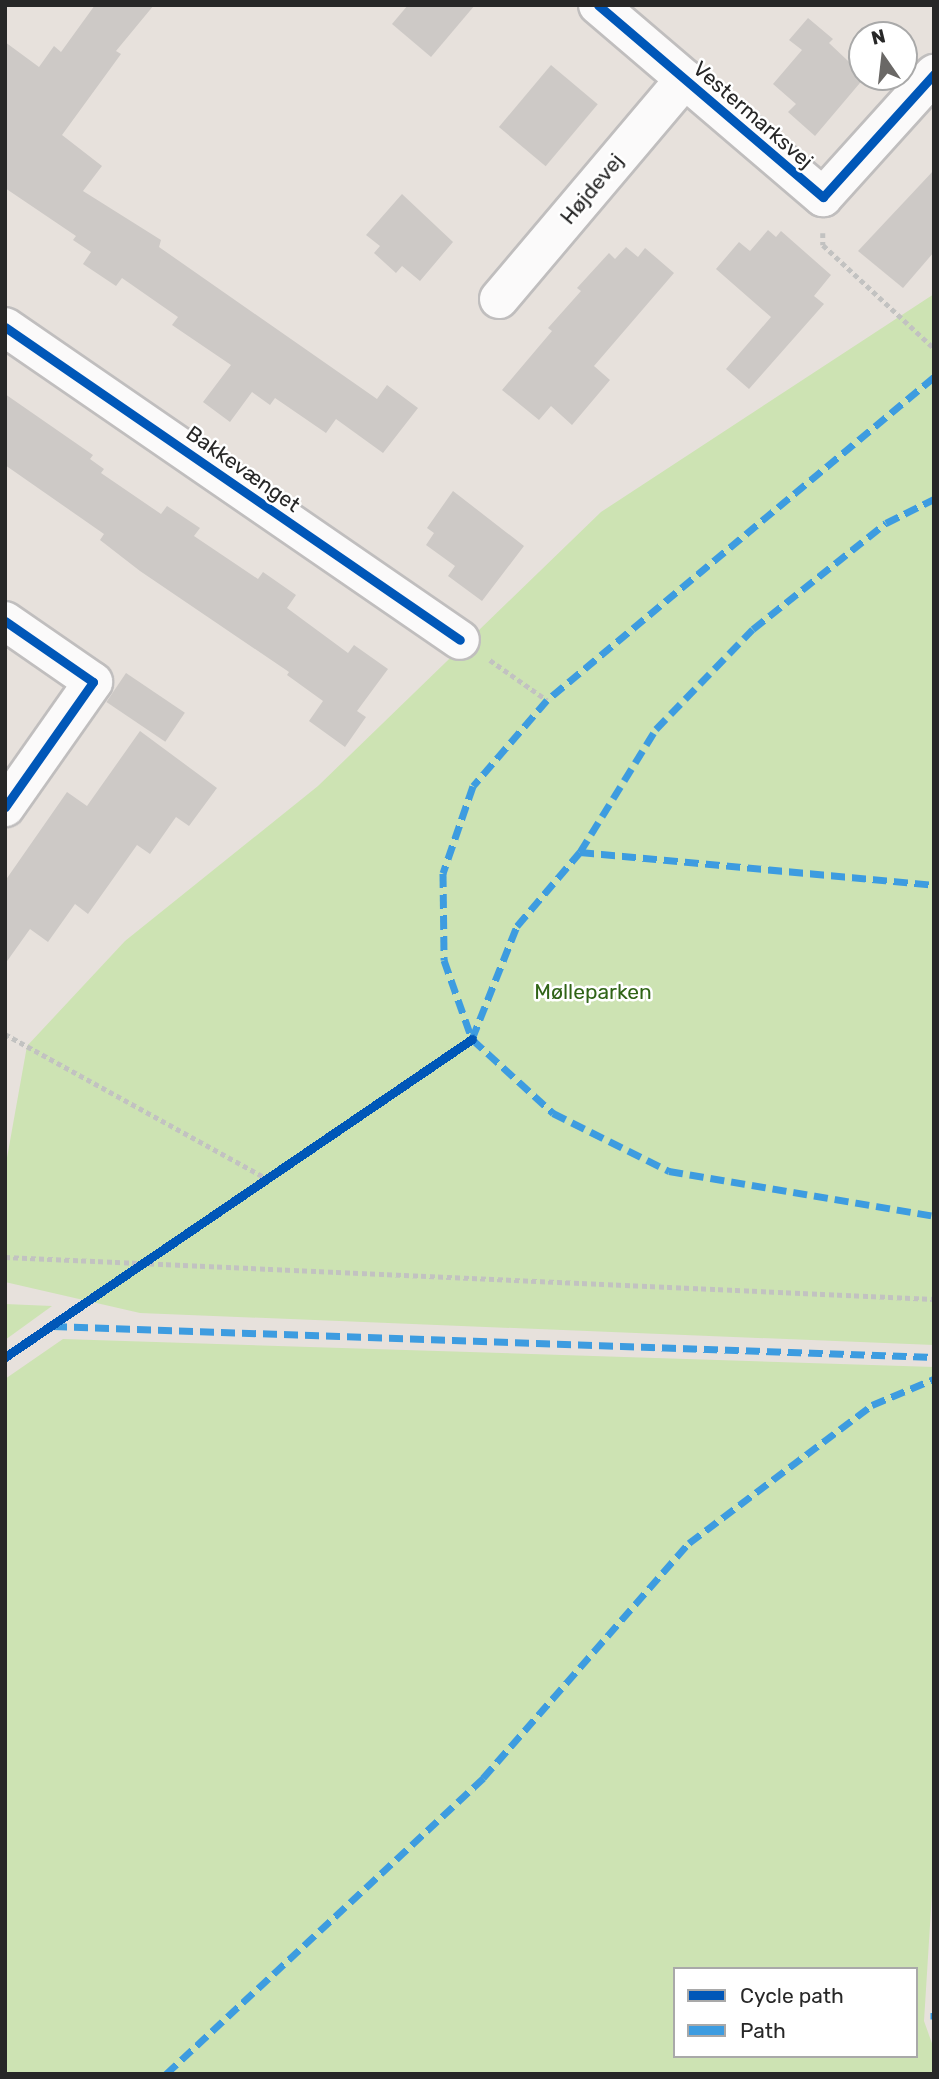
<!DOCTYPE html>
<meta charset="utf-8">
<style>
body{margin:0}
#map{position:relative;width:939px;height:2079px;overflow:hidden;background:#e7e1dc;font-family:Rubik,sans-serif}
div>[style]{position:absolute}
.green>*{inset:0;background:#cde3b3}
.building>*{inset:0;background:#cdc9c6;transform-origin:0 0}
.path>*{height:4.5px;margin-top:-2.25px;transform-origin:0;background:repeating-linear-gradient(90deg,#c2c2c1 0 5px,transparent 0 8.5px)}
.roads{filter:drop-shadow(2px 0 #c0bebe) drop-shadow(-2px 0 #c0bebe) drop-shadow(0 2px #c0bebe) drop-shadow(0 -2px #c0bebe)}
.minor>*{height:38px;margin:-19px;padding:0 19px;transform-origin:19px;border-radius:19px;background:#fbfafa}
.quiet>*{height:7px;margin-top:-3.5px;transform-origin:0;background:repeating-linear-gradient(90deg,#3d9ce0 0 14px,transparent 0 21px)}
.cycleway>*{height:9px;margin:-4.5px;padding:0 4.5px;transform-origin:4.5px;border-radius:4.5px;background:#0057b8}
span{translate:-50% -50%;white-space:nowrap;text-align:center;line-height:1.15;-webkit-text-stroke:5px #fff;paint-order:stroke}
.street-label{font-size:21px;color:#272727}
.park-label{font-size:21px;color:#306417}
.frame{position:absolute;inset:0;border:7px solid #272727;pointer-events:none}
.legend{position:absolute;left:673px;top:1967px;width:245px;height:91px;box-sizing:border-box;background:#fff;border:2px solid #a9a9a9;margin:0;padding:9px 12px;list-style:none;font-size:21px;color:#272727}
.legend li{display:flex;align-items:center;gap:14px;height:35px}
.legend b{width:35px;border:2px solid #a9a9a9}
.north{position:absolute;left:848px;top:21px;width:70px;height:70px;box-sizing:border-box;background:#fff;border:2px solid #a9a9a9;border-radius:50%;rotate:346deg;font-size:19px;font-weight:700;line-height:28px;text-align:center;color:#272727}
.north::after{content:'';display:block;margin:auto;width:24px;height:32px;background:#6a6866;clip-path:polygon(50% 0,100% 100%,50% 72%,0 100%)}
</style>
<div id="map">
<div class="green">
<i style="clip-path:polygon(934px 294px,934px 1345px,140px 1313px,5px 1282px,5px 1169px,27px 1046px,125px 941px,318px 786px,601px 512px)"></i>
<i style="clip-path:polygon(5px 1304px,52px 1306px,5px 1340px)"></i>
<i style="clip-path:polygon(evenodd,63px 1339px,934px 1367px,934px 1861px,924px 2021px,934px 2049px,934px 2074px,5px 2074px,5px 1379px,63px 1339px,675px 1969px,916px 1969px,916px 2056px,675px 2056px,675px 1969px)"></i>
</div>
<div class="building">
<i style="clip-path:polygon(95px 5px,154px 5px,116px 51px,121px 54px,62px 135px,102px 166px,83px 191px,161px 240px,159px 247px,377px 399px,387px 385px,418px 408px,383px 453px,336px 419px,326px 433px,275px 398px,270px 405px,252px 392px,230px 422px,203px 402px,231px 365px,172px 325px,178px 317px,122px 278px,116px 286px,83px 264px,91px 252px,73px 240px,76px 236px,5px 188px,5px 42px,39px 67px,54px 46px,61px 52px)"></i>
<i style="clip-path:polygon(408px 5px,475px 5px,431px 57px,392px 24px)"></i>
<i style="clip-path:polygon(808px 18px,833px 39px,829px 43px,865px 77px,815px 136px,788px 112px,796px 104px,773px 84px,802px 50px,789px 40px)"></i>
<i style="left:551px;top:65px;width:61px;height:81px;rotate:40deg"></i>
<i style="clip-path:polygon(934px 170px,934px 252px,903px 288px,858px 251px)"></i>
<i style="clip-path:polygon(402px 194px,453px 242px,420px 281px,402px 266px,396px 273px,374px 253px,380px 246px,366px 235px)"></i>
<i style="clip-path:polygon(768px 230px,776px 237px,781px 231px,831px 275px,814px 296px,824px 304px,749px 389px,726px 369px,771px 317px,716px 269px,739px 242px,750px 251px)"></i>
<i style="clip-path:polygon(626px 247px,638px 257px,645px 248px,674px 273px,594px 366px,610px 380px,572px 425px,551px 406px,539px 420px,502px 390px,552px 331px,548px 328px,581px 291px,577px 288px,609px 253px,615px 259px)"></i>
<i style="clip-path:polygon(5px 394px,93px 455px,90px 459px,104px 469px,101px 473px,161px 514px,167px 506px,200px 528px,194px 536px,258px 579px,263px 572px,296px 595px,287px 608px,348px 653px,354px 645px,388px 669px,357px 711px,366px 717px,345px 747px,309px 721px,323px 701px,287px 675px,289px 672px,140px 571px,100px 540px,104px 534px,5px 465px)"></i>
<i style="clip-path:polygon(453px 491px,524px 546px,482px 601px,448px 576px,455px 566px,426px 545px,434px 533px,427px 528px)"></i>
<i style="left:126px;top:673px;width:71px;height:35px;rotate:34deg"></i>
<i style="clip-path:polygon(140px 731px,217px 788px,189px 826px,176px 817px,150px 854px,137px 845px,88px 914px,75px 904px,48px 942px,30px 929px,5px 964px,5px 881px,67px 792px,87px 806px)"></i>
</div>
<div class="path">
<i style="left:823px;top:233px;width:12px;rotate:90deg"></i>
<i style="left:823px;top:245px;width:151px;rotate:42.9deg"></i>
<i style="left:490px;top:660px;width:70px;rotate:35.1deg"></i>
<i style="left:5px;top:1034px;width:298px;rotate:28.9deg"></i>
<i style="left:5px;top:1257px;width:930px;rotate:2.59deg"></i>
</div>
<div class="roads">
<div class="minor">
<i style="left:598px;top:5px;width:296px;rotate:40.5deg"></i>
<i style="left:823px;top:197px;width:166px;rotate:-47.9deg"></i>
<i style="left:499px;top:299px;width:288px;rotate:-49.8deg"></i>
<i style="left:5px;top:327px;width:552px;rotate:34.52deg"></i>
<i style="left:5px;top:621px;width:107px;rotate:34.7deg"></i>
<i style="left:93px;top:682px;width:153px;rotate:125.1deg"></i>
</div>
</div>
<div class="quiet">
<i style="left:934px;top:377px;width:504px;rotate:140.15deg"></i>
<i style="left:547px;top:700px;width:113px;rotate:130.7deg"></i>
<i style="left:473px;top:786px;width:92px;rotate:109deg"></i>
<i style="left:443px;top:873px;width:87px;rotate:89.3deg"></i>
<i style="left:444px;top:960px;width:84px;rotate:70.5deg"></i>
<i style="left:472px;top:1039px;width:110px;rotate:42.4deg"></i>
<i style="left:553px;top:1113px;width:130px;rotate:26.6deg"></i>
<i style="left:669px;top:1171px;width:269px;rotate:9.6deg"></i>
<i style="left:580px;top:852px;width:356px;rotate:5.3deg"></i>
<i style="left:472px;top:1039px;width:122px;rotate:-68.3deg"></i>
<i style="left:517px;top:926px;width:97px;rotate:-49.6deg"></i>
<i style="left:580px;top:852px;width:145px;rotate:-58.3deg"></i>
<i style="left:656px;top:729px;width:139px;rotate:-45.9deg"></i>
<i style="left:753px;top:629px;width:170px;rotate:-38.6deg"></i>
<i style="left:886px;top:523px;width:54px;rotate:-26.6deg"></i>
<i style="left:53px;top:1326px;width:882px;rotate:2.02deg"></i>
<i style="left:934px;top:2012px;width:7px;rotate:90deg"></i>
<i style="left:166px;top:2074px;width:434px;rotate:-43deg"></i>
<i style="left:483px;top:1778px;width:313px;rotate:-48.8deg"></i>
<i style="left:689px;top:1543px;width:229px;rotate:-37deg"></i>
<i style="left:872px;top:1405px;width:67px;rotate:-22.8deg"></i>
</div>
<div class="cycleway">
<i style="left:598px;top:5px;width:296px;rotate:40.5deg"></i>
<i style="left:823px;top:197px;width:166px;rotate:-47.9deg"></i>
<i style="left:5px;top:327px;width:552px;rotate:34.52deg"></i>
<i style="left:5px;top:621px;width:107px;rotate:34.7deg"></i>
<i style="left:93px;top:682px;width:153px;rotate:125.1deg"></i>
<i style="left:5px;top:1357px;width:565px;rotate:-34.25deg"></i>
</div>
<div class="street-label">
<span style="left:753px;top:115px;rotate:41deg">Vestermarksvej</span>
<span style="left:592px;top:189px;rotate:-50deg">Højdevej</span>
<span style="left:243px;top:469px;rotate:35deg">Bakkevænget</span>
</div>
<div class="park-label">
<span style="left:593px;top:992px">Mølleparken</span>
</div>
<div class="frame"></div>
<ul class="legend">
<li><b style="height:9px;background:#0057b8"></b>Cycle path</li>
<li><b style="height:9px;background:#3d9ce0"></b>Path</li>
</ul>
<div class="north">N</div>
</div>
